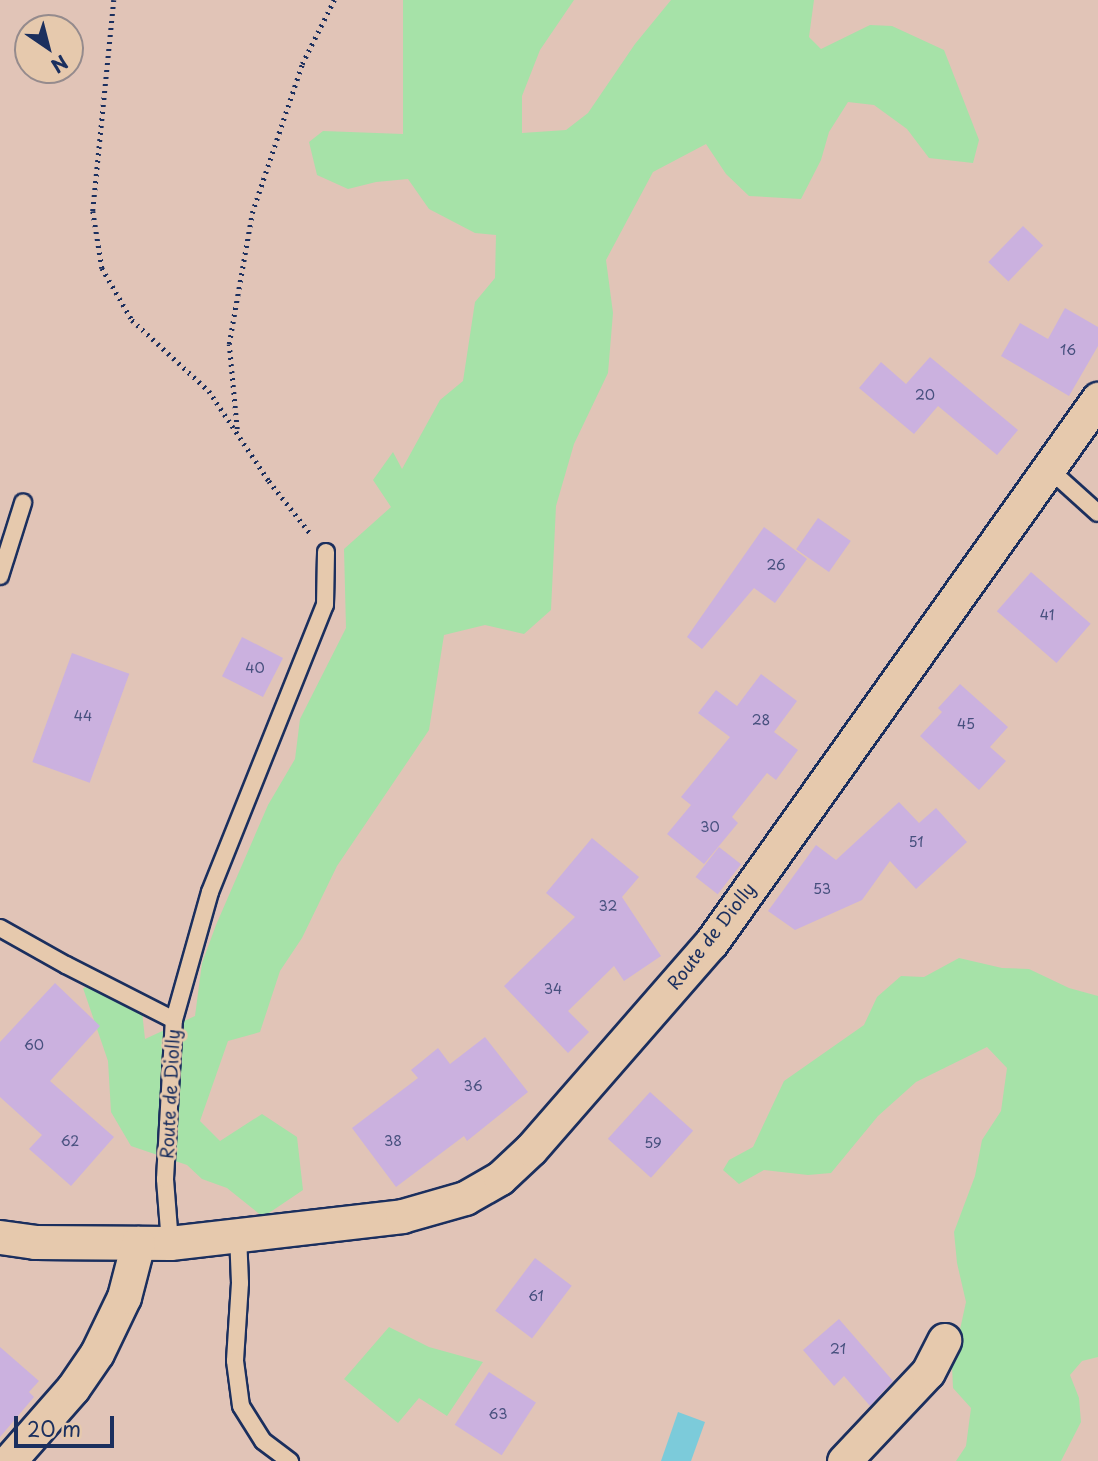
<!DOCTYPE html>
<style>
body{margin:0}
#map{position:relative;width:1098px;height:1461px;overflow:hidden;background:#e1c4b7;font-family:"Playpen Sans",sans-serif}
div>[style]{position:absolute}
.green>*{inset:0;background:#a6e2a8}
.water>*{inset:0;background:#7ccbda}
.building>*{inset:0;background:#cbb1df;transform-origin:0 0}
.path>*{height:4.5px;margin-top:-2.25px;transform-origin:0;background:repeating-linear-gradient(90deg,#1b2f5e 0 2px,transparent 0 7px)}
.roads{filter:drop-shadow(2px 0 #1b2f5e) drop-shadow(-2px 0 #1b2f5e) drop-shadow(0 2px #1b2f5e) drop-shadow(0 -2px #1b2f5e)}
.lane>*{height:16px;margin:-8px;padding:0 8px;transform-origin:8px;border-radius:8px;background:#e6c9ad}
.street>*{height:33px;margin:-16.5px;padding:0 16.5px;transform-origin:16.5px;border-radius:16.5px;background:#e6c9ad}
span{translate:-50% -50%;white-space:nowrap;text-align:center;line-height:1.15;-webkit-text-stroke:6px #e6c9ad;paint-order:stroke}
.number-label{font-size:14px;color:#47507e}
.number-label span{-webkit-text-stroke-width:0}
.street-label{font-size:18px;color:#1b2f5e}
.north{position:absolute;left:14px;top:14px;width:70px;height:70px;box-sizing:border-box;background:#e6c9ad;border:2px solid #958b8d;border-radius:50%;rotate:145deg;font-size:19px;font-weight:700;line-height:28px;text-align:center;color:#1b2f5e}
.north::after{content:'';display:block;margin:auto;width:24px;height:32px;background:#1b2f5e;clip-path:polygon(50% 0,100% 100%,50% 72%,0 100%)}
.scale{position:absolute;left:14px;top:1416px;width:100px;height:32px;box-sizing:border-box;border:4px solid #1b2f5e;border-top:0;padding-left:9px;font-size:21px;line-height:24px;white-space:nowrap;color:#1b2f5e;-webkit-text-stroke:5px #e6c9ad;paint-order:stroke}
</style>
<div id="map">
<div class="green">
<i style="clip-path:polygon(403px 0,574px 0,540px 50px,522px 96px,522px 133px,566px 130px,588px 113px,635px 44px,671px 0,814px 0,809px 37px,821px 49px,870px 25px,892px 26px,944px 50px,979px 140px,973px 163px,929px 158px,907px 129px,874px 105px,848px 102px,829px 132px,821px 160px,801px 199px,749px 196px,726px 174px,706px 144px,653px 172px,606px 260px,613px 313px,608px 373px,574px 444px,556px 506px,551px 610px,524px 634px,485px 625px,444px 635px,429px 730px,337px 866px,302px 938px,280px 971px,260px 1032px,228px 1041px,200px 1121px,220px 1141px,262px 1114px,297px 1137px,303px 1190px,263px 1217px,227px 1188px,202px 1179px,187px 1165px,131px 1146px,111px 1112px,108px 1061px,83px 988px,115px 979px,140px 992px,145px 1039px,195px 1016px,202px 963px,216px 925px,268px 805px,295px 759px,300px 719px,346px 628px,344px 549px,391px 507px,373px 480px,393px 452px,402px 469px,440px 400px,463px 381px,475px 302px,495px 278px,496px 235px,475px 233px,429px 209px,408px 179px,376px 182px,348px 189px,317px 175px,309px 142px,323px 131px,403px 134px)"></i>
<i style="clip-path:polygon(959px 958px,1002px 968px,1029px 969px,1069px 988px,1098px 996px,1098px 1357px,1082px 1361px,1070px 1375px,1079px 1398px,1081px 1422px,1061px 1461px,956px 1461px,966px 1446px,971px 1408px,953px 1388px,952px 1366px,966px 1302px,957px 1263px,954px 1232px,975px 1176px,982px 1140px,1001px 1111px,1007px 1068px,987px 1047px,916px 1082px,878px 1116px,831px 1173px,808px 1175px,764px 1170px,739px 1184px,723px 1170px,729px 1160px,753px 1147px,784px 1081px,864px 1025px,877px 997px,901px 976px,924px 977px)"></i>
<i style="clip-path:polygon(389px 1327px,429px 1347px,483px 1362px,447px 1416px,419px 1398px,398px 1423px,344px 1379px)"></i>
</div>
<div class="water">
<i style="clip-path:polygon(678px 1412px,705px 1422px,691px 1461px,661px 1461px)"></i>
</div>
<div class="building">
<i style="left:1023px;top:226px;width:28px;height:50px;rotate:44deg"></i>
<i style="clip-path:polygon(1065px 308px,1098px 327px,1098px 346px,1069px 396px,1001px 356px,1020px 323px,1048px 339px)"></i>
<i style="clip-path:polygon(930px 357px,1018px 430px,997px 455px,938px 406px,914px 434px,859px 388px,881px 362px,906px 384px)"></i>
<i style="left:818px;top:518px;width:40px;height:38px;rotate:35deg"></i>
<i style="clip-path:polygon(764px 527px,807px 559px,775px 603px,754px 588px,702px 649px,687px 637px)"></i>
<i style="left:1031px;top:572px;width:79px;height:52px;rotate:41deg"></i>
<i style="left:242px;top:637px;width:46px;height:44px;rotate:27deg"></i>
<i style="left:72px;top:653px;width:61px;height:116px;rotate:20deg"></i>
<i style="clip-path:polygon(761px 674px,797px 701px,774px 732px,798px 750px,776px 780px,767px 773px,732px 817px,738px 823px,704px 864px,667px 834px,691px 805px,681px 797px,730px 737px,698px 713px,716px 690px,737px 706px)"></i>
<i style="clip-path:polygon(960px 684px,1008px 727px,990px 747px,1006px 761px,979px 790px,920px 736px,942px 712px,938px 708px)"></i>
<i style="clip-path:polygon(899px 802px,919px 823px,936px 808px,967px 842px,916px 889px,890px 861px,862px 900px,795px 930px,768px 911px,816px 845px,836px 860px)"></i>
<i style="clip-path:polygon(592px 838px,639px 877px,622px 897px,661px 956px,624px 981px,614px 966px,568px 1011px,589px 1032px,568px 1053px,504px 986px,575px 917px,546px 893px)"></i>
<i style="left:719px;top:847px;width:28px;height:38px;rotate:38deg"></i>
<i style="clip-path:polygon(55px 983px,100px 1026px,50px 1081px,114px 1137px,71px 1186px,29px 1149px,42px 1135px,0 1097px,0 1042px)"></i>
<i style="clip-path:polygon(485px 1037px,528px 1092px,467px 1141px,464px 1136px,396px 1187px,352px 1128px,418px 1078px,411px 1070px,438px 1048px,450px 1064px)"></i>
<i style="left:650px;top:1092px;width:58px;height:63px;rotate:42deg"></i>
<i style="left:535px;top:1258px;width:46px;height:66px;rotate:37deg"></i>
<i style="clip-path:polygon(839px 1319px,893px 1381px,870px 1406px,844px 1376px,834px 1386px,803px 1350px)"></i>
<i style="clip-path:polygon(0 1347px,39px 1381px,29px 1392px,34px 1397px,0 1437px)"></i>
<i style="left:489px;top:1372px;width:56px;height:63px;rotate:33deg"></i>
</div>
<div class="path">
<i style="left:114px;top:0;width:212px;rotate:95.7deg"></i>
<i style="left:93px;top:211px;width:58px;rotate:81deg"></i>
<i style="left:102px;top:268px;width:60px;rotate:60deg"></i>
<i style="left:132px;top:320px;width:105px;rotate:42.7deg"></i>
<i style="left:209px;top:391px;width:108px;rotate:56.3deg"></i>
<i style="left:269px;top:481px;width:66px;rotate:51.7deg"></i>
<i style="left:237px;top:429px;width:85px;rotate:-95.4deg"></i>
<i style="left:229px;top:344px;width:133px;rotate:-80deg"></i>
<i style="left:252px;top:213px;width:157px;rotate:-71.4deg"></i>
<i style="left:302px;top:64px;width:72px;rotate:-63.4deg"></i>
</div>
<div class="roads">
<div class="lane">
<i style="left:1048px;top:468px;width:67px;rotate:42deg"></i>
<i style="left:0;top:576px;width:77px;rotate:-72.5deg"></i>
<i style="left:0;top:928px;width:76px;rotate:29.3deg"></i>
<i style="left:66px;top:965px;width:121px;rotate:27deg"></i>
<i style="left:238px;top:1235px;width:48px;rotate:87.6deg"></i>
<i style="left:240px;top:1283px;width:78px;rotate:93.7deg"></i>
<i style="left:235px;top:1361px;width:45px;rotate:82.4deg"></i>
<i style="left:241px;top:1406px;width:41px;rotate:57.8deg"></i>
<i style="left:263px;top:1441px;width:34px;rotate:37deg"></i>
<i style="left:170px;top:1243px;width:64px;rotate:-94.5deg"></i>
<i style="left:165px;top:1179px;width:159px;rotate:-86.8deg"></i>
<i style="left:174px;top:1020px;width:133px;rotate:-74.3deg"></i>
<i style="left:210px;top:892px;width:309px;rotate:-68.2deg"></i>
<i style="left:325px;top:605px;width:53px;rotate:-88.9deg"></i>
</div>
<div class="street">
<i style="left:0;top:1237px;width:35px;rotate:8deg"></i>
<i style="left:35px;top:1242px;width:135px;rotate:0.4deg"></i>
<i style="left:170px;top:1243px;width:234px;rotate:-6.6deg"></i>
<i style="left:402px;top:1216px;width:66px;rotate:-15.9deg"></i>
<i style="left:465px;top:1198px;width:40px;rotate:-29.7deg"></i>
<i style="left:500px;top:1178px;width:42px;rotate:-43.1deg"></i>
<i style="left:531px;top:1149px;width:274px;rotate:-48.9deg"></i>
<i style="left:711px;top:943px;width:668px;rotate:-54.57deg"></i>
<i style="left:9px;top:1461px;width:97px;rotate:-48.8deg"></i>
<i style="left:73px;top:1388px;width:42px;rotate:-55.6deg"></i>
<i style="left:97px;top:1353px;width:62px;rotate:-64.3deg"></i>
<i style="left:124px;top:1297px;width:56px;rotate:-75.5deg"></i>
<i style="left:844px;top:1461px;width:122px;rotate:-46.7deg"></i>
<i style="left:928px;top:1372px;width:36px;rotate:-63deg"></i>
</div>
</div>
<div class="number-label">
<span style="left:1068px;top:350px">16</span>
<span style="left:925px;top:395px">20</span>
<span style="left:776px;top:565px">26</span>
<span style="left:1047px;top:615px">41</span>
<span style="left:255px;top:668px">40</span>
<span style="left:83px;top:716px">44</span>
<span style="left:761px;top:720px">28</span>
<span style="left:966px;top:724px">45</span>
<span style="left:710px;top:827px">30</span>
<span style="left:916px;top:842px">51</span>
<span style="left:822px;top:889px">53</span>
<span style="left:608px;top:906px">32</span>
<span style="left:553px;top:989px">34</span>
<span style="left:34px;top:1045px">60</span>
<span style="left:473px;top:1086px">36</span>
<span style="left:70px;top:1141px">62</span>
<span style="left:393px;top:1141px">38</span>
<span style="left:653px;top:1143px">59</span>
<span style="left:536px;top:1296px">61</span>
<span style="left:838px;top:1349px">21</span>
<span style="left:498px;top:1414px">63</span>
</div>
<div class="street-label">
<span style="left:711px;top:936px;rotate:-52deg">Route de Diolly</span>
<span style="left:170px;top:1094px;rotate:-87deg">Route de Diolly</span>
</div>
<div class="north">N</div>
<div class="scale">20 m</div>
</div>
